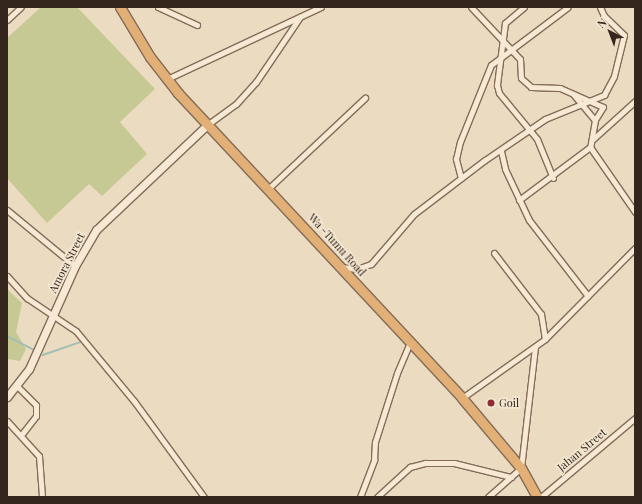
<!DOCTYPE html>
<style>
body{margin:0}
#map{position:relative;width:642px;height:504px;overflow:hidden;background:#ebdbc1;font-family:"Playfair Display",serif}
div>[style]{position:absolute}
.green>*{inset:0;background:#c7c995}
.stream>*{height:1.5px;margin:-0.75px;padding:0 0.75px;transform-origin:0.75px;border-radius:0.75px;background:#a3beb4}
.roads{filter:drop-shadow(1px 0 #846c59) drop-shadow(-1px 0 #846c59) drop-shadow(0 1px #846c59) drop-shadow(0 -1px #846c59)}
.minor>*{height:5px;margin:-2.5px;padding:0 2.5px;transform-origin:2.5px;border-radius:2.5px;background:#f7e9d3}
.tertiary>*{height:7px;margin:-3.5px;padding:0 3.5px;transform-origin:3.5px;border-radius:3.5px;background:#f7e9d3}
.trunk>*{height:9px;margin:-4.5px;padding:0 4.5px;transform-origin:4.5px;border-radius:4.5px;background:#e2b076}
.dots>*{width:11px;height:11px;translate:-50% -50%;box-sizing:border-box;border:2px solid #f3e6d0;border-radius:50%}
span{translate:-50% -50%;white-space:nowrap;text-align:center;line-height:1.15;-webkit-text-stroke:3.5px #f3e6d0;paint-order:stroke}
.street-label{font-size:11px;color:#34261d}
.poi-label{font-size:11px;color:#34261d}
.left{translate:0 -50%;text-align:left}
.frame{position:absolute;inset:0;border:8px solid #34261d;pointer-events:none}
.north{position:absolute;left:590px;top:12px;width:40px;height:40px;-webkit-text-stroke:3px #f3e6d0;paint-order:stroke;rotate:318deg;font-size:11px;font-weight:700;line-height:16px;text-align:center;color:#34261d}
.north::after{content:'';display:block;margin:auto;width:14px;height:18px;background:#34261d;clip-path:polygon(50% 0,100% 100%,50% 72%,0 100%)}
</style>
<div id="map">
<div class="green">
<i style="clip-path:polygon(41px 7px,77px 7px,155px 89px,120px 122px,147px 154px,102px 196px,89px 184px,47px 223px,7px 178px,7px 38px)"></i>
<i style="clip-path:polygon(7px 289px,22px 303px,16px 332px,26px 349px,20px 361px,7px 359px)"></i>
</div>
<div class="stream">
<i style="left:7px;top:336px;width:29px;rotate:27deg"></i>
<i style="left:43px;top:355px;width:39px;rotate:-19deg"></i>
</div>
<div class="roads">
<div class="minor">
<i style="left:158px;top:7px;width:43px;rotate:24.8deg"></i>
<i style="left:471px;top:7px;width:71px;rotate:46.7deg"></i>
<i style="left:520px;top:59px;width:19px;rotate:87deg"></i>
<i style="left:521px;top:78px;width:13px;rotate:42deg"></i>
<i style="left:531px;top:87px;width:29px;rotate:2deg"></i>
<i style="left:560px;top:88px;width:47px;rotate:23.8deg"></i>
<i style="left:603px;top:107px;width:15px;rotate:122deg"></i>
<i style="left:595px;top:120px;width:27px;rotate:100deg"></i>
<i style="left:590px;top:147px;width:79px;rotate:55.3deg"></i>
<i style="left:524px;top:7px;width:25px;rotate:140deg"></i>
<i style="left:505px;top:23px;width:63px;rotate:97.4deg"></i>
<i style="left:497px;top:85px;width:8px;rotate:76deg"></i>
<i style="left:499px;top:93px;width:60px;rotate:50.4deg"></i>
<i style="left:537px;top:139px;width:42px;rotate:67.7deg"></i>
<i style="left:7px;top:20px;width:19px;rotate:-43deg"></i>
<i style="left:167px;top:79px;width:170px;rotate:-25.1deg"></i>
<i style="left:573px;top:94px;width:34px;rotate:50deg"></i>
<i style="left:207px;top:125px;width:36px;rotate:-36deg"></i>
<i style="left:236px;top:104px;width:30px;rotate:-48deg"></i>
<i style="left:256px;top:82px;width:78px;rotate:-55.9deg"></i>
<i style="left:592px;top:140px;width:58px;rotate:-42.2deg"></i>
<i style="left:501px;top:151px;width:18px;rotate:77deg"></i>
<i style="left:505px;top:169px;width:56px;rotate:64.8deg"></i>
<i style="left:529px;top:220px;width:96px;rotate:52.2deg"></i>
<i style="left:461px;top:178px;width:20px;rotate:-105deg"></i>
<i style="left:456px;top:159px;width:17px;rotate:-77deg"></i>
<i style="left:460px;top:142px;width:83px;rotate:-68.1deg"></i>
<i style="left:491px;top:65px;width:96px;rotate:-37deg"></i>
<i style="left:269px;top:188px;width:132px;rotate:-43.2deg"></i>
<i style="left:519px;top:200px;width:89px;rotate:-36.7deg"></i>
<i style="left:7px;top:210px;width:88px;rotate:39.5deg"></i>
<i style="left:494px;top:253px;width:77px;rotate:52.4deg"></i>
<i style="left:541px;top:314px;width:25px;rotate:81deg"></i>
<i style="left:341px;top:267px;width:16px;rotate:7deg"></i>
<i style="left:357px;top:269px;width:15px;rotate:-20deg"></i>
<i style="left:371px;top:264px;width:66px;rotate:-49.3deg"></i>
<i style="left:414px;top:214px;width:89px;rotate:-37.3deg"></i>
<i style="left:485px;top:160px;width:73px;rotate:-34.3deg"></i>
<i style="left:545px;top:119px;width:64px;rotate:-22.1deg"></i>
<i style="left:604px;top:95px;width:21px;rotate:-62deg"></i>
<i style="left:614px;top:76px;width:42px;rotate:-76.3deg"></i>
<i style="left:624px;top:35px;width:28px;rotate:-136deg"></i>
<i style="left:604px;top:16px;width:10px;rotate:-114deg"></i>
<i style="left:7px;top:276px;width:30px;rotate:48deg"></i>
<i style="left:27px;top:298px;width:59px;rotate:34deg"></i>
<i style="left:76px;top:331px;width:91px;rotate:50.4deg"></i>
<i style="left:134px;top:401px;width:119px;rotate:53.9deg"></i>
<i style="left:17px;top:386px;width:27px;rotate:45deg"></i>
<i style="left:36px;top:405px;width:11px;rotate:90deg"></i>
<i style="left:36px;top:416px;width:23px;rotate:128deg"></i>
<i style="left:462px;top:398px;width:102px;rotate:-35.4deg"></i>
<i style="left:545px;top:339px;width:128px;rotate:-45.3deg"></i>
<i style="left:7px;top:421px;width:47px;rotate:47.6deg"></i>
<i style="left:39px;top:456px;width:41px;rotate:85.8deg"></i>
<i style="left:360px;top:497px;width:40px;rotate:-69deg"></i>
<i style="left:374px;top:460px;width:18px;rotate:-87deg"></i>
<i style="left:375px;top:442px;width:72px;rotate:-72.3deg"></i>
<i style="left:397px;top:373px;width:33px;rotate:-67deg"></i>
<i style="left:377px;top:497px;width:45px;rotate:-42.3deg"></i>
<i style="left:410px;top:467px;width:16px;rotate:-15deg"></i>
<i style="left:425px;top:463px;width:29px"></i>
<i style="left:454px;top:463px;width:59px;rotate:13.8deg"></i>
<i style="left:488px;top:497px;width:44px;rotate:-41.3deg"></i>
<i style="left:521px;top:468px;width:122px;rotate:-83.4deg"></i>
<i style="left:541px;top:497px;width:123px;rotate:-40deg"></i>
</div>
<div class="tertiary">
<i style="left:7px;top:397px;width:36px;rotate:-52deg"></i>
<i style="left:29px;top:369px;width:113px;rotate:-65.9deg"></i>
<i style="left:75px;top:266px;width:42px;rotate:-59.7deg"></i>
<i style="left:96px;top:230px;width:153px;rotate:-43.4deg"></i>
</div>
<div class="trunk">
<i style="left:120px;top:7px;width:58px;rotate:59deg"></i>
<i style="left:150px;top:57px;width:46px;rotate:52.1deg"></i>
<i style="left:178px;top:93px;width:417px;rotate:47deg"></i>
<i style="left:462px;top:398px;width:92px;rotate:49.9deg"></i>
<i style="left:521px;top:468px;width:33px;rotate:61deg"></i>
</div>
</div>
<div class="dots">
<i style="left:491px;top:403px;background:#902c35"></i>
</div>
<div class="street-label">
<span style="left:337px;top:245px;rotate:48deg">Wa -Tumu Road</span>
<span style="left:67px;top:263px;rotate:-63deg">Amora Street</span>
<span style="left:582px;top:450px;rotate:-40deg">Jahan Street</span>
</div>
<div class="poi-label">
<span class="left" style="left:499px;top:403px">Goil</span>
</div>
<div class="frame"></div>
<div class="north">N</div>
</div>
